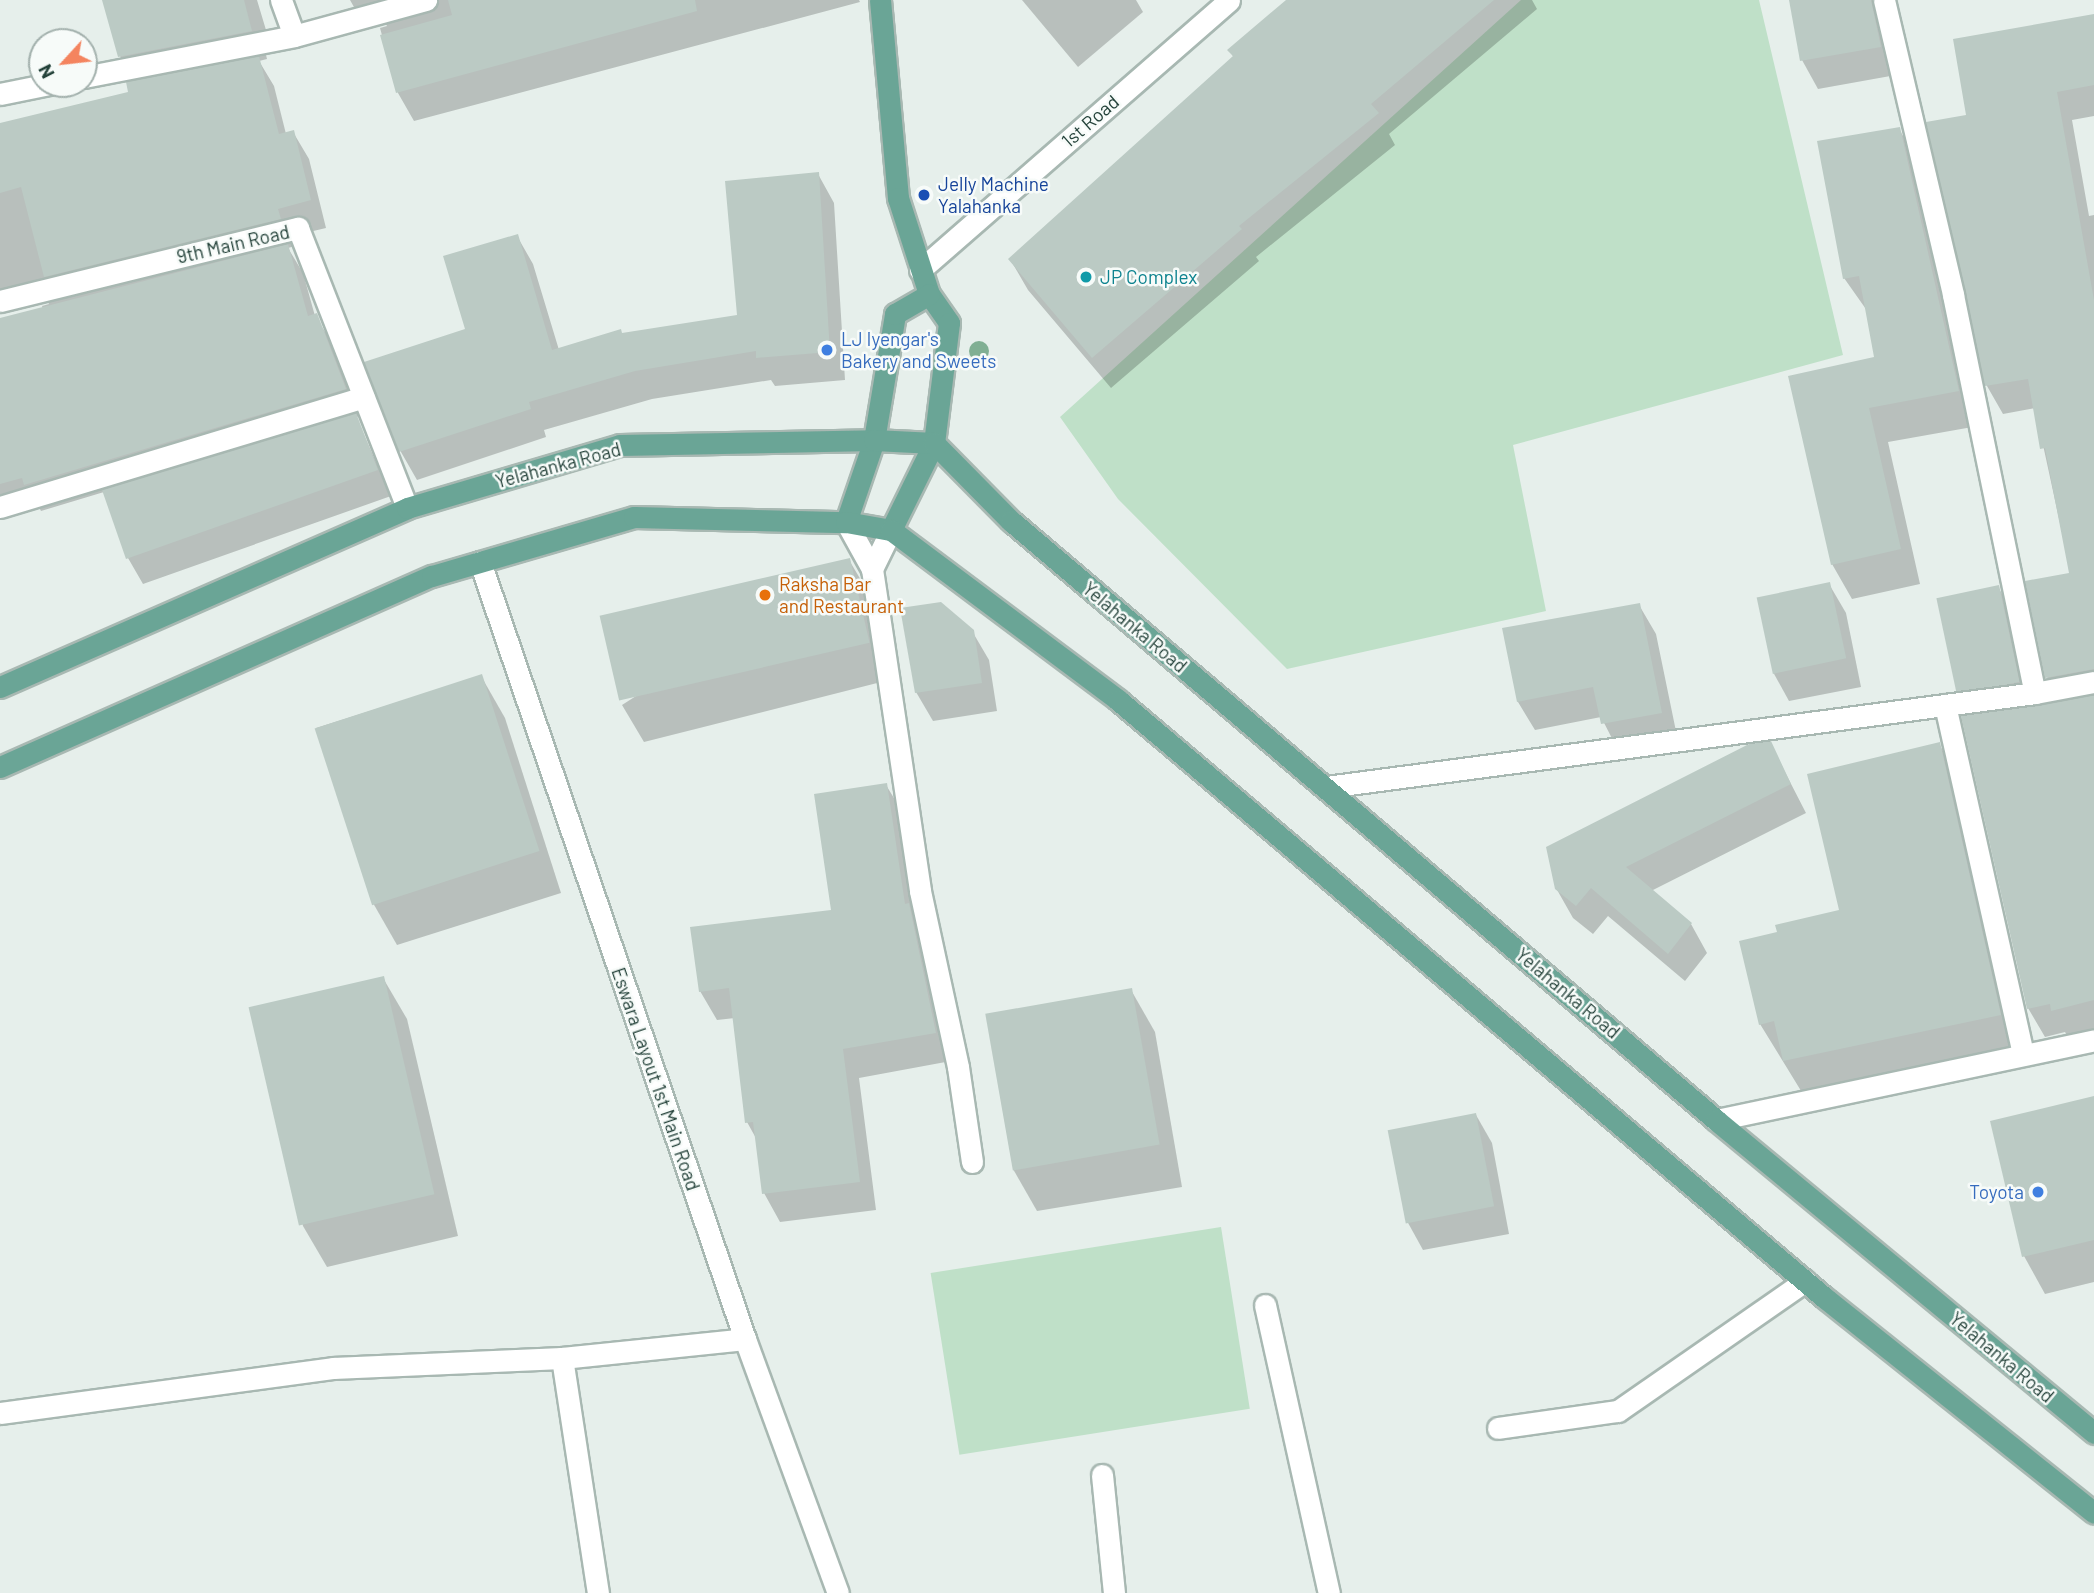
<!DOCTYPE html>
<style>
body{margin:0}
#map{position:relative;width:2094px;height:1593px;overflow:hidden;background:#e6efeb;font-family:Barlow,sans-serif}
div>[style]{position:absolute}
.green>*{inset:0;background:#bfe0c8;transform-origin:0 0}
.shadow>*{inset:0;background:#0003}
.building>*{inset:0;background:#bbcac4;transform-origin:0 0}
.roads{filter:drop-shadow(2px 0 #a8b8b2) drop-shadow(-2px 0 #a8b8b2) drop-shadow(0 2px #a8b8b2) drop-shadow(0 -2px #a8b8b2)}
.minor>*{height:21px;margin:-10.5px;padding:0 10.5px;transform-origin:10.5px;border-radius:10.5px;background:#fff}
.major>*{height:21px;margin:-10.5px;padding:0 10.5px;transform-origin:10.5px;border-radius:10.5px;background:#6aa596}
.trees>*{width:20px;height:20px;margin:-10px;border-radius:50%;background:#80af93}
.dots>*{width:19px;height:19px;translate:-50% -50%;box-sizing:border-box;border:4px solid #f7fbf9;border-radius:50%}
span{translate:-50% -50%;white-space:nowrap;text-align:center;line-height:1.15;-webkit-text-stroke:5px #f7fbf9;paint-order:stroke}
.street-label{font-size:19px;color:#24423a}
.transit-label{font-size:19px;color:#164399}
.left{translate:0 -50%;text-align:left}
.culture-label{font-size:19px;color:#0d838f}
.shop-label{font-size:19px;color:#366cbe}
.right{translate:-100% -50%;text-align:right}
.food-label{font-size:19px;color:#c56008}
.north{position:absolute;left:28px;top:28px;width:70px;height:70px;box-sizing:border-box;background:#f7fbf9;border:2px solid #a3b1ad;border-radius:50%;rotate:243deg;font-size:19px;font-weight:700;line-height:28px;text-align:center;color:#24423a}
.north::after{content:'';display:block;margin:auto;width:24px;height:32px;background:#f4845f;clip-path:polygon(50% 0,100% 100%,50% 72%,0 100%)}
</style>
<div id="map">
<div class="green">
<i style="clip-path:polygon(1521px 0,1759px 0,1843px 355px,1513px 445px,1546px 611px,1287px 669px,1118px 499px,1060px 417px)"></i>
<i style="left:1221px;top:1227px;width:184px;height:294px;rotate:81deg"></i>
</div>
<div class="shadow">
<i style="clip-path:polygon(104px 0,257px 0,269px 40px,263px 42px,267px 59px,259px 61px,274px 86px,286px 134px,293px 132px,309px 159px,326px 228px,292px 236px,295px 246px,288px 248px,303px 273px,315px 316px,332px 343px,361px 416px,356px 417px,391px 496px,143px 584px,128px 558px,104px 492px,41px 511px,38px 505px,0 516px,0 393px,61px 375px,42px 306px,49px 304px,42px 292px,0 303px,0 125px,131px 93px,135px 82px,120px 56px)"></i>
<i style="clip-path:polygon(350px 0,859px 0,860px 2px,414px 121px,398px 93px,380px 28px,387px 26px,382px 17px,363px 23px)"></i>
<i style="clip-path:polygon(1022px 0,1136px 0,1143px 12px,1078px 67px)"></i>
<i style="clip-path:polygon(1304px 0,1532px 0,1537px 9px,1389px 134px,1395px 145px,1256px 257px,1259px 261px,1111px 388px,1028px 290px,1010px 259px,1234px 58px,1230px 51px)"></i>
<i style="clip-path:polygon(1791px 0,1878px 0,1896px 75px,1818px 89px,1802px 60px)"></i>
<i style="clip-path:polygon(2094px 16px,2094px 116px,2072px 120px,2089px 216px,2094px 215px,2094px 1033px,2069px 1039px,2065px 1032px,2045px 1037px,2028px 1008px,1971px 716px,1956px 690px,1998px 587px,2015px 616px,2034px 706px,2061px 702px,2047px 677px,2071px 574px,2035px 408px,2003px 414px,1987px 386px,1928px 124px,1968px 116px)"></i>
<i style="clip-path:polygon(1899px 129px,1919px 163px,1978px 426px,1888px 442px,1920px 584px,1852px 599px,1832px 564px,1876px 359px,1868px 312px,1844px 278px)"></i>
<i style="clip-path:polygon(818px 174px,834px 203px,845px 380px,775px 386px,771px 380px,652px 399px,544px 430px,546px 437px,417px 480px,401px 452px,367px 363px,467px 330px,517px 236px,533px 264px,559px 350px,739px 316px)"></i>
<i style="clip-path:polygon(849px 560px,871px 597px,889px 680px,644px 742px,622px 705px)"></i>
<i style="clip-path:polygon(1829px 584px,1846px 613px,1861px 687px,1789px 701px,1773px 672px)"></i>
<i style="clip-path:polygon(1639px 605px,1656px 634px,1678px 741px,1619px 752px,1601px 717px,1535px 730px,1518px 702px,1504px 629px)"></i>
<i style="clip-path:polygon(972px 631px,989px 660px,997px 711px,933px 721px,916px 692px)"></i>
<i style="clip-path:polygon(481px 676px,505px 718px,561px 893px,397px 945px,373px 903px,316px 728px)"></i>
<i style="clip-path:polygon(1770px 743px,1806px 813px,1651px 891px,1691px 924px,1707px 953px,1685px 981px,1608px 916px,1593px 934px,1573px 918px,1556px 888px)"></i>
<i style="clip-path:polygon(1939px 744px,1961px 783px,2022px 1053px,1806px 1099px,1760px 1024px,1779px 934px,1841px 911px)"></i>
<i style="clip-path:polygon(886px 785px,903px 813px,951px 1061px,859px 1078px,876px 1210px,780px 1222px,764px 1193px,757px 1140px,747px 1122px,735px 1018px,717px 1020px,700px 991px,833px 911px)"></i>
<i style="clip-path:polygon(383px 978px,407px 1019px,458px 1236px,327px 1267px,303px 1226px,251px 1009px)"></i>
<i style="clip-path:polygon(1131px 990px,1155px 1032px,1182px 1187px,1037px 1211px,1013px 1169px)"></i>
<i style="clip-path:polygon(2094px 1097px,2094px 1282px,2045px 1294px,2024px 1256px)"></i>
<i style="clip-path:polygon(1476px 1115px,1492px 1143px,1509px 1234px,1423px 1250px,1407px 1221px)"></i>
</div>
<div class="building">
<i style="clip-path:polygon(102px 0,244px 0,252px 31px,118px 57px)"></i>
<i style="clip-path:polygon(448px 0,695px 0,697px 11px,396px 93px,380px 35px,452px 15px)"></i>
<i style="clip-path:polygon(1286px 0,1494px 0,1371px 104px,1379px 113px,1239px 226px,1242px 229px,1092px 358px,1008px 259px,1233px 56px,1227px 50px)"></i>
<i style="clip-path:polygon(1789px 0,1871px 0,1881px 47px,1800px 61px)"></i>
<i style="clip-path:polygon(2094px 14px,2094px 85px,2057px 92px,2094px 300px,2094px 669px,2045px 678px,2025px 581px,2069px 573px,2045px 448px,2040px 449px,2028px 379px,1985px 386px,1926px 122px,1966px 115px,1953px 39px)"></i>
<i style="clip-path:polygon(259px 56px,279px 134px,294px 130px,311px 200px,278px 209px,281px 219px,44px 277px,21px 187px,0 193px,0 123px,128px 92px,126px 82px)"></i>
<i style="clip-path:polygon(1900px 127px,1959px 391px,1869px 408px,1901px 549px,1831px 565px,1788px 376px,1874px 357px,1859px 276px,1843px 279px,1817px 141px)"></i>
<i style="clip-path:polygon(819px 172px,830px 352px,756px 358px,756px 351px,635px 371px,529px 402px,531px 409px,399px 452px,364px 362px,465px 329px,443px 256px,518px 234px,552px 350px,621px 329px,622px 333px,737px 315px,725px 181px)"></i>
<i style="clip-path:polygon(288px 244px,308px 316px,317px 313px,346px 389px,24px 485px,22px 478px,0 484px,0 318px)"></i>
<i style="clip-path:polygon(356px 413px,378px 470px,126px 559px,102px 490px)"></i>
<i style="left:850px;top:558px;width:87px;height:257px;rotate:77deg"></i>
<i style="left:1830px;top:582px;width:78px;height:75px;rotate:78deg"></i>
<i style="left:1999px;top:585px;width:99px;height:64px;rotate:78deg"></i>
<i style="clip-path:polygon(941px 602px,974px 630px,982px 683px,915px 693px,900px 608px)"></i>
<i style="clip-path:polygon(1640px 603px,1662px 713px,1601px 724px,1593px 687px,1517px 702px,1502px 628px)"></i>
<i style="left:482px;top:674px;width:186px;height:176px;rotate:72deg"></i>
<i style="clip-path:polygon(2094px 695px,2094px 1000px,2051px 1011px,2050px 1004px,2027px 1009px,1961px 716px)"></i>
<i style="clip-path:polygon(1771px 741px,1791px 784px,1626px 867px,1692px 923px,1668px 954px,1591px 888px,1576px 906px,1555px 889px,1546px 847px,1749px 744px)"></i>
<i style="clip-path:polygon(1940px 742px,2001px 1015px,1783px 1061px,1774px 1021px,1759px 1025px,1739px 941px,1777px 932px,1775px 925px,1839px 910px,1807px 774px)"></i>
<i style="clip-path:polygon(887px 783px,905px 904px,909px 903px,936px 1033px,843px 1049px,860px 1182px,762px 1194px,753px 1122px,745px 1123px,729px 988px,699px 992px,690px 927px,831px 910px,814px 794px)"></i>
<i style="left:384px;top:976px;width:224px;height:139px;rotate:77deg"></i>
<i style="left:1132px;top:988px;width:159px;height:149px;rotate:80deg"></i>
<i style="clip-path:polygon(2094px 1096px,2094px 1240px,2022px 1257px,1990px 1121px)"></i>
<i style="left:1476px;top:1113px;width:95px;height:90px;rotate:79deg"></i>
</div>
<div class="roads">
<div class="minor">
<i style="left:281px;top:0;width:38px;rotate:70deg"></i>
<i style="left:1884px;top:0;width:303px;rotate:76.8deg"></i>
<i style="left:1953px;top:295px;width:406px;rotate:78.4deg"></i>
<i style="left:2035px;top:693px;width:60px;rotate:-10.6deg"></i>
<i style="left:84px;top:77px;width:214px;rotate:-11deg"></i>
<i style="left:294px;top:36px;width:137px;rotate:-15.3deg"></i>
<i style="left:0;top:94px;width:50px;rotate:-11.5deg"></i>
<i style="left:920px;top:270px;width:410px;rotate:-41.1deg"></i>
<i style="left:0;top:301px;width:307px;rotate:-13.8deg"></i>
<i style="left:298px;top:228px;width:300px;rotate:68.7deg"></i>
<i style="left:0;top:507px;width:380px;rotate:-16.8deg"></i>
<i style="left:846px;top:522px;width:54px;rotate:61deg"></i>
<i style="left:872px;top:569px;width:43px;rotate:-64deg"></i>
<i style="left:480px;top:562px;width:821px;rotate:71.17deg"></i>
<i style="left:745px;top:1339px;width:270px;rotate:69.9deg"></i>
<i style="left:872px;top:569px;width:326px;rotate:81.5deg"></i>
<i style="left:920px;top:891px;width:180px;rotate:77.8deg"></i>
<i style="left:958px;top:1067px;width:96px;rotate:81.6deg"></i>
<i style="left:1945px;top:705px;width:357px;rotate:77.4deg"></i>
<i style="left:1326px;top:787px;width:715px;rotate:-7.55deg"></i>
<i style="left:1716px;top:1120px;width:386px;rotate:-11.9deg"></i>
<i style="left:1265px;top:1305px;width:295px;rotate:77.5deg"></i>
<i style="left:562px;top:1358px;width:238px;rotate:81.3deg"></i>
<i style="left:0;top:1413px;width:336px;rotate:-7.7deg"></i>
<i style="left:333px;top:1368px;width:229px;rotate:-2.5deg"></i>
<i style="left:562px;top:1358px;width:184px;rotate:-5.9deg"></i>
<i style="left:1498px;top:1428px;width:121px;rotate:-8.1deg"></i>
<i style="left:1618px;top:1411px;width:228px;rotate:-34.8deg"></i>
<i style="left:1102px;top:1475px;width:119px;rotate:84.2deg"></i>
</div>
<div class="major">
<i style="left:880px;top:0;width:199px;rotate:84.8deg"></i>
<i style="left:898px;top:198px;width:101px;rotate:72.1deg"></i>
<i style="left:929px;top:294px;width:35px;rotate:55deg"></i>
<i style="left:949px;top:323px;width:121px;rotate:97.1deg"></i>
<i style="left:934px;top:443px;width:97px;rotate:116.3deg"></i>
<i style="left:846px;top:522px;width:87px;rotate:-71.1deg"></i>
<i style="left:874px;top:440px;width:128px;rotate:-80.5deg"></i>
<i style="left:895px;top:314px;width:39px;rotate:-30deg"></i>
<i style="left:0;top:687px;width:445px;rotate:-23.7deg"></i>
<i style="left:407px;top:508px;width:222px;rotate:-16.5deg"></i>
<i style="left:620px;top:445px;width:254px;rotate:-1.1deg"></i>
<i style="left:874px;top:440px;width:60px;rotate:2.9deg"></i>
<i style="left:934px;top:443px;width:110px;rotate:45.4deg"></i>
<i style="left:1011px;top:521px;width:925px;rotate:40.35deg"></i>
<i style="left:1716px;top:1120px;width:491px;rotate:39.6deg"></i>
<i style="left:0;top:767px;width:472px;rotate:-23.9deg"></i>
<i style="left:432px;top:576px;width:210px;rotate:-16.3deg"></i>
<i style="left:634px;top:517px;width:212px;rotate:1.4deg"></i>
<i style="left:846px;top:522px;width:46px;rotate:10.1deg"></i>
<i style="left:891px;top:530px;width:284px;rotate:36.8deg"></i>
<i style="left:1118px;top:700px;width:926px;rotate:40.23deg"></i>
<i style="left:1825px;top:1298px;width:344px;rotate:38.6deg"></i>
</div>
</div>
<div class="trees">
<i style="left:979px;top:351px"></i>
</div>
<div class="dots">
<i style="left:924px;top:195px;background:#1a4fb4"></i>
<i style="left:1086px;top:277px;background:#0f9aa8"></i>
<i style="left:827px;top:350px;background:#3f7fe0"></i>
<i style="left:765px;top:595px;background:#e8710a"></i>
<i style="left:2038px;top:1192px;background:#3f7fe0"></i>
</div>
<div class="street-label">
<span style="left:1090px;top:121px;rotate:-41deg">1st Road</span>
<span style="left:233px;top:244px;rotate:-13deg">9th Main Road</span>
<span style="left:558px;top:465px;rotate:-15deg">Yelahanka Road</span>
<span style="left:1135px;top:627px;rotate:40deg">Yelahanka Road</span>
<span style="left:1568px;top:993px;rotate:40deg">Yelahanka Road</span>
<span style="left:656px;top:1079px;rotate:71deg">Eswara Layout 1st Main Road</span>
<span style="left:2002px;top:1357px;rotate:40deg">Yelahanka Road</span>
</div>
<div class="transit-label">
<span class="left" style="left:938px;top:195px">Jelly Machine<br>Yalahanka</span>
</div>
<div class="culture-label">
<span class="left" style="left:1100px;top:277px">JP Complex</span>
</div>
<div class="shop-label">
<span class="left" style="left:841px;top:350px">LJ Iyengar's<br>Bakery and Sweets</span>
<span class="right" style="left:2024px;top:1192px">Toyota</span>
</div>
<div class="food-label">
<span class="left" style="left:779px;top:595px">Raksha Bar<br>and Restaurant</span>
</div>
<div class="north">N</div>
</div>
